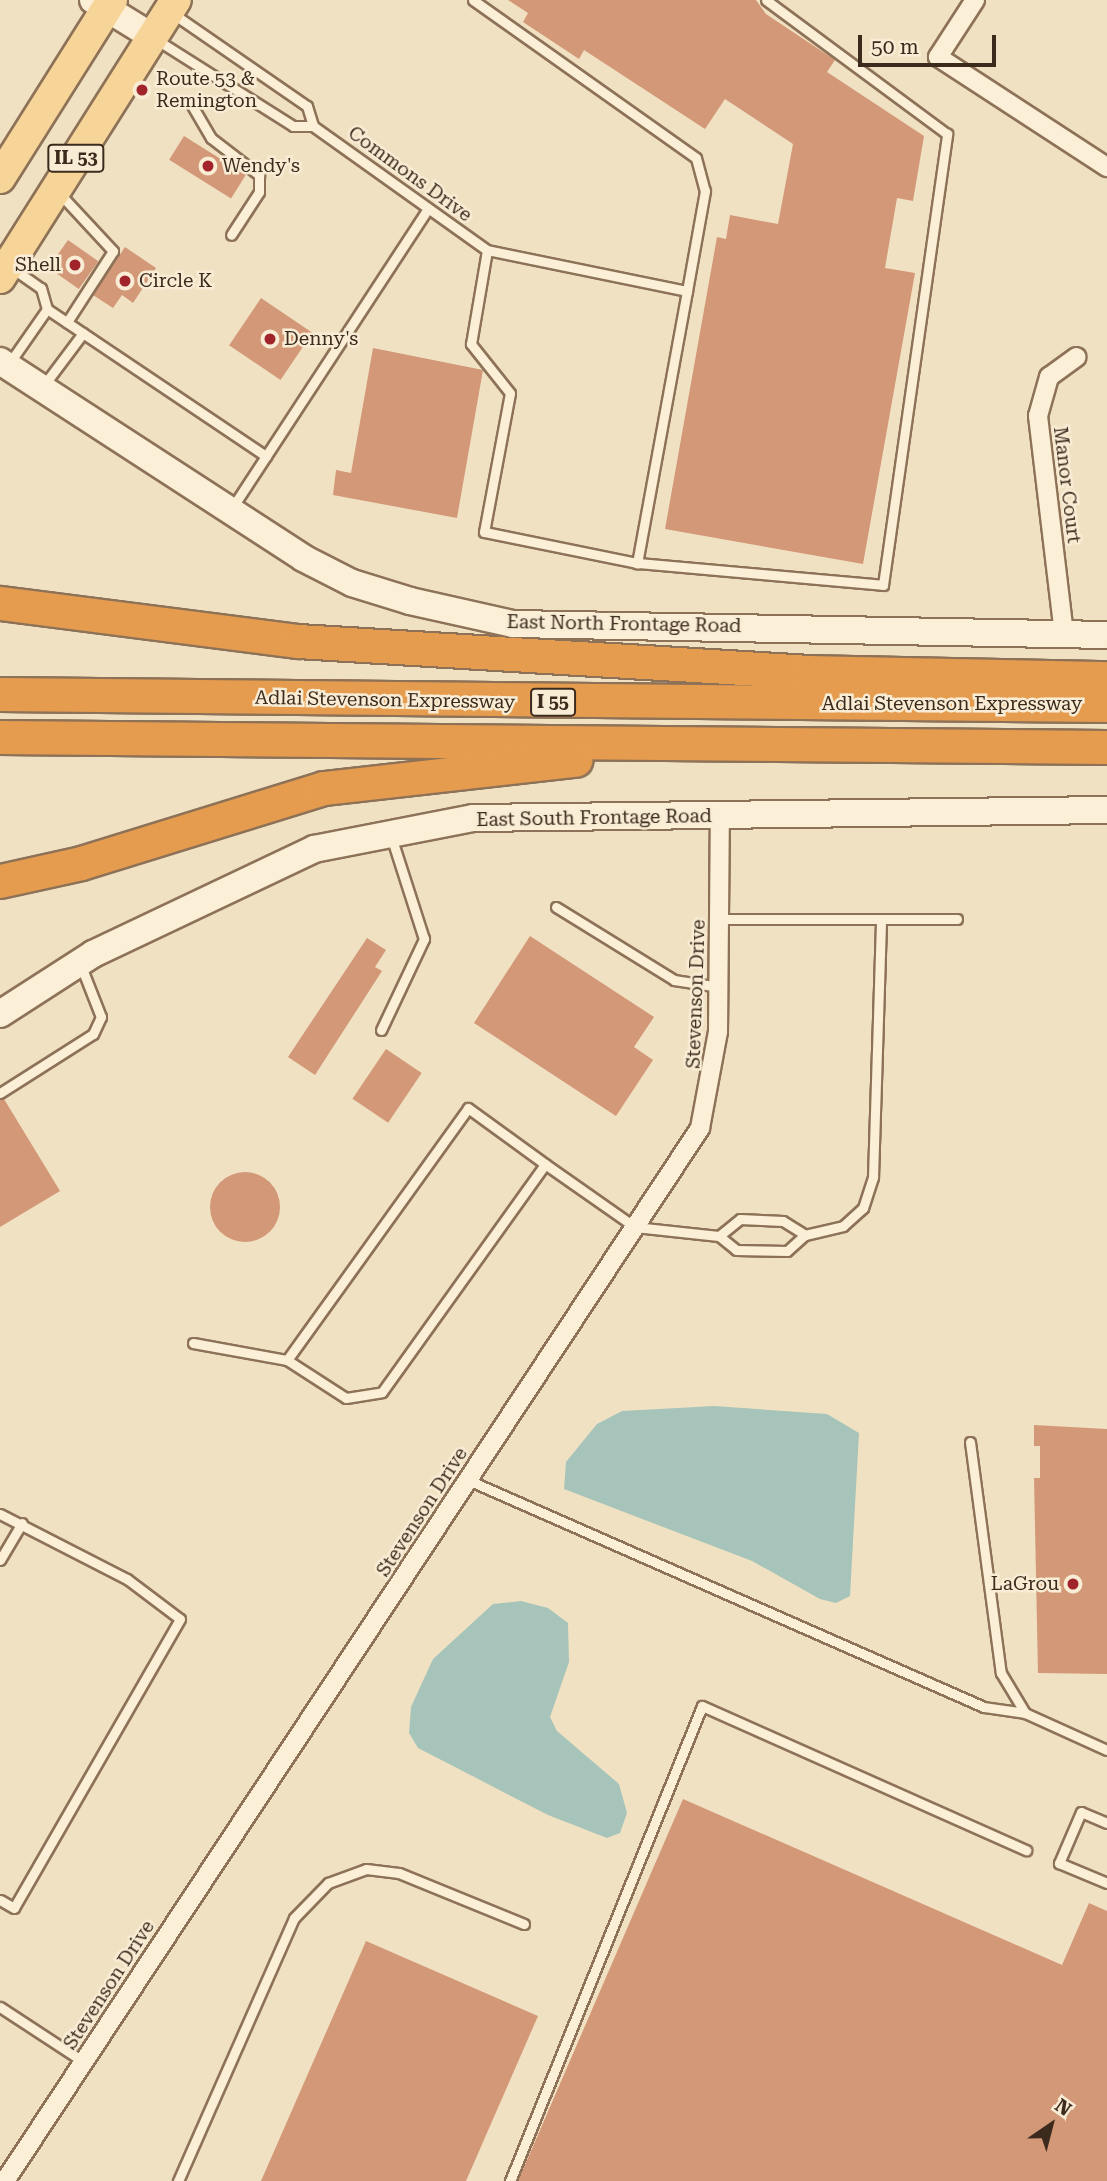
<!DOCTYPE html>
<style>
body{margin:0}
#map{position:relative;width:1107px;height:2181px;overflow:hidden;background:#f1e1c3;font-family:"Roboto Serif",serif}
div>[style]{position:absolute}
.water>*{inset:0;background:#a6c4b9}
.building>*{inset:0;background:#d29877;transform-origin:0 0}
.round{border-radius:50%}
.roads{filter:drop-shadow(2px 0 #8d7258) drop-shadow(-2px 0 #8d7258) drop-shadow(0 2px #8d7258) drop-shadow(0 -2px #8d7258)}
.lane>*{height:9px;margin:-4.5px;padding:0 4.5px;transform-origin:4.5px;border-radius:4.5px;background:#fbefd7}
.street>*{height:18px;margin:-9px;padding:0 9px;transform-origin:9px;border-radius:9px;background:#fbefd7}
.secondary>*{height:26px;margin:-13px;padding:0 13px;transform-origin:13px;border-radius:13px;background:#fbefd7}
.primary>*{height:30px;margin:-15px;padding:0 15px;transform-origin:15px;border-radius:15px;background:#f7d599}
.highway>*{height:33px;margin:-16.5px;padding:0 16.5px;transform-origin:16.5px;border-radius:16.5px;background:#e69c4f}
.dots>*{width:19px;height:19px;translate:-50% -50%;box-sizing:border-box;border:4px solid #f8ecd4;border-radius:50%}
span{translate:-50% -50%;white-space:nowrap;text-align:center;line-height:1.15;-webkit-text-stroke:5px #f8ecd4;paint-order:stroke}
.shield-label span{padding:2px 5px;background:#f8ecd4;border:2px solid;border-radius:5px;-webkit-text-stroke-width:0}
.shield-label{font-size:18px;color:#3c2b1d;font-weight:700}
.poi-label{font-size:19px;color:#3c2b1d}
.left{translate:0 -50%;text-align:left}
.right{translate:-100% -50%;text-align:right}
.street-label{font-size:19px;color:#3c2b1d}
.north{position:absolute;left:1016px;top:2090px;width:70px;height:70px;-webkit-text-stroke:5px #f8ecd4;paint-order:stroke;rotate:35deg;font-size:19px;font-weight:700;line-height:28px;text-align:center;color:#3c2b1d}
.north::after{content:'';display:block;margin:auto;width:24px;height:32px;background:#3c2b1d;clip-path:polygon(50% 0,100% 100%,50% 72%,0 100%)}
.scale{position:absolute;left:858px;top:35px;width:138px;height:32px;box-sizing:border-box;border:4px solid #3c2b1d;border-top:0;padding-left:9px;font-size:21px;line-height:24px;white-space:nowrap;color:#3c2b1d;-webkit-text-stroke:5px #f8ecd4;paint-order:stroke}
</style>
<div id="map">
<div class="water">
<i style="clip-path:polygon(714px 1406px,827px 1414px,859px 1433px,850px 1596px,836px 1603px,820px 1599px,752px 1561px,564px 1489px,566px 1462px,597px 1424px,622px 1411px)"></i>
<i style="clip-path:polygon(521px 1601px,548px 1608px,568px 1623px,569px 1662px,550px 1717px,557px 1731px,619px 1784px,627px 1813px,620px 1833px,607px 1838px,548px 1815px,418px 1748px,409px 1733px,411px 1707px,433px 1659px,493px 1604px)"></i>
</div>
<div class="building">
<i style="clip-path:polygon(508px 0,756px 0,766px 14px,835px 60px,827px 72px,924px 136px,913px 201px,897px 198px,885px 268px,915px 273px,863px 564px,665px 529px,717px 237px,726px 239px,730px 215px,778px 224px,793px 144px,725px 99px,705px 129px,584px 50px,579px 59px,523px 22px,528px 13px)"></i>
<i style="left:184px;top:136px;width:73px;height:28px;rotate:32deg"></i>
<i style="left:68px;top:240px;width:37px;height:34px;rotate:35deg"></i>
<i style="clip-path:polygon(125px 247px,156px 268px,133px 303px,122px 295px,113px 308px,93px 295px)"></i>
<i style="left:261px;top:298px;width:62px;height:57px;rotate:34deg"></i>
<i style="clip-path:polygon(373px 348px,483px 370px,457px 518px,333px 495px,336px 470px,351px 473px)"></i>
<i style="clip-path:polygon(530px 936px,654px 1017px,634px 1047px,653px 1060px,616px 1116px,474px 1023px)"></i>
<i style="clip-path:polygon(367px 938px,386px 950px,375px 967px,382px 971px,315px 1075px,288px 1057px)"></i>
<i style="left:386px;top:1049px;width:43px;height:60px;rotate:34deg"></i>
<i style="clip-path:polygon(4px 1099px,60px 1191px,0 1227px,0 1100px)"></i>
<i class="round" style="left:210px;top:1172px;width:70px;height:70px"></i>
<i style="clip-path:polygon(1034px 1425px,1107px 1429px,1107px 1674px,1038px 1673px,1034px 1478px,1040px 1478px,1040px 1446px,1034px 1446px)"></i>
<i style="clip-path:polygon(683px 1799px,1062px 1965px,1089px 1903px,1107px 1911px,1107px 2181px,518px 2181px)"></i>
<i style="clip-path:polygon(366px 1941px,538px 2016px,466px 2181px,261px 2181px)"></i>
</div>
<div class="roads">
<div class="lane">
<i style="left:473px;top:0;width:273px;rotate:35.3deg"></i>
<i style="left:696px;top:158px;width:34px;rotate:75deg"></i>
<i style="left:705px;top:191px;width:102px;rotate:100.2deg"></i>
<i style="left:172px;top:13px;width:164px;rotate:34.6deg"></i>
<i style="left:307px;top:106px;width:21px;rotate:73deg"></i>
<i style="left:313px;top:126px;width:214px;rotate:35.5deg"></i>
<i style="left:487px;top:250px;width:204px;rotate:11.6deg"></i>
<i style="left:687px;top:291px;width:277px;rotate:100.4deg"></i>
<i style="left:637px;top:563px;width:156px;rotate:-168.5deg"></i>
<i style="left:484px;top:532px;width:141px;rotate:-79.4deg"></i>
<i style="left:510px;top:393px;width:63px;rotate:-128.5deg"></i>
<i style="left:471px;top:344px;width:95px;rotate:-80.3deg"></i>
<i style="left:157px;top:40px;width:161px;rotate:32.3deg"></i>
<i style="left:293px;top:126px;width:20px"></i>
<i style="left:190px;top:102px;width:42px;rotate:59.7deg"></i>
<i style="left:211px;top:138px;width:61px;rotate:37.6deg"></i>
<i style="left:259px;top:175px;width:17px;rotate:90deg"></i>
<i style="left:259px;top:192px;width:51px;rotate:123.1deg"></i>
<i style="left:60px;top:194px;width:78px;rotate:47.1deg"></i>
<i style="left:113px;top:251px;width:85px;rotate:122.9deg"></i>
<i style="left:12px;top:268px;width:35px;rotate:35deg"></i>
<i style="left:41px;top:288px;width:22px;rotate:74deg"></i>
<i style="left:47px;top:309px;width:264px;rotate:33.9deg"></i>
<i style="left:8px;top:365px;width:68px;rotate:-55.1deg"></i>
<i style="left:44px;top:385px;width:65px;rotate:-53.1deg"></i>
<i style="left:232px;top:508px;width:358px;rotate:-56.8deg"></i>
<i style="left:637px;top:563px;width:247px;rotate:5.1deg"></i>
<i style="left:883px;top:585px;width:456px;rotate:-81.9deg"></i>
<i style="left:947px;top:134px;width:225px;rotate:-143.5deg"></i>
<i style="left:556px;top:907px;width:139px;rotate:31.7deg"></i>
<i style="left:674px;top:980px;width:46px;rotate:8.8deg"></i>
<i style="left:719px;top:919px;width:238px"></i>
<i style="left:381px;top:1030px;width:101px;rotate:-64.7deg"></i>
<i style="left:424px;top:939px;width:108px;rotate:-107.8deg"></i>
<i style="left:0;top:1093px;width:110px;rotate:-32.4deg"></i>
<i style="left:93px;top:1034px;width:19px;rotate:-65deg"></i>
<i style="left:101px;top:1017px;width:55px;rotate:-111.4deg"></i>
<i style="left:719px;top:1236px;width:27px;rotate:-39deg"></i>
<i style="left:740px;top:1219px;width:43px;rotate:2.7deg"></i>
<i style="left:783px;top:1221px;width:26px;rotate:32deg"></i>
<i style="left:193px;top:1343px;width:96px;rotate:10.3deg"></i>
<i style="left:287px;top:1360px;width:70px;rotate:32.8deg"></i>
<i style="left:346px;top:1398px;width:36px;rotate:-9deg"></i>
<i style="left:382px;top:1392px;width:280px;rotate:-54.4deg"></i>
<i style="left:545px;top:1164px;width:110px;rotate:35deg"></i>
<i style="left:635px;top:1227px;width:84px;rotate:6.1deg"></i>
<i style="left:719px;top:1236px;width:22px;rotate:39deg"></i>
<i style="left:736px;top:1250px;width:51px;rotate:1.1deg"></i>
<i style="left:787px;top:1251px;width:24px;rotate:-42deg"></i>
<i style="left:805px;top:1235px;width:39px;rotate:-13deg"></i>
<i style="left:843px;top:1226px;width:27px;rotate:-42deg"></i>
<i style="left:863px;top:1208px;width:33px;rotate:-72deg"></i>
<i style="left:873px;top:1177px;width:258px;rotate:-88.2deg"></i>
<i style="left:287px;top:1360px;width:310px;rotate:-54.3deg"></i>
<i style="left:468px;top:1108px;width:95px;rotate:36deg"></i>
<i style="left:970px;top:1442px;width:233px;rotate:82.4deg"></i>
<i style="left:1001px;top:1673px;width:47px;rotate:59deg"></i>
<i style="left:1025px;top:1713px;width:90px;rotate:24.3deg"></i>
<i style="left:468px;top:1480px;width:564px;rotate:23.75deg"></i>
<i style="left:984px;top:1707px;width:41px;rotate:8.3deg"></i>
<i style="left:0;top:1514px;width:143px;rotate:27.1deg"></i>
<i style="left:127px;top:1579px;width:66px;rotate:37deg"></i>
<i style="left:180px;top:1619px;width:333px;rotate:119.9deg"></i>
<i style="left:14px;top:1908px;width:16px;rotate:-150deg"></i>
<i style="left:0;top:1560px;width:43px;rotate:-59.3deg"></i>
<i style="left:1107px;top:1823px;width:28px;rotate:-157deg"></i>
<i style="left:1081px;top:1812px;width:56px;rotate:113.3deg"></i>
<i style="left:1059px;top:1863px;width:52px;rotate:22.6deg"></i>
<i style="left:0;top:2007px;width:100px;rotate:33.2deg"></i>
<i style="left:178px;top:2181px;width:287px;rotate:-66.2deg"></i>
<i style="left:294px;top:1918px;width:49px;rotate:-45.8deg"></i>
<i style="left:328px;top:1883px;width:40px;rotate:-20.2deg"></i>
<i style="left:366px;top:1869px;width:33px;rotate:7deg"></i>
<i style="left:399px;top:1873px;width:135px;rotate:22.2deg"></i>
<i style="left:510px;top:2181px;width:512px;rotate:-67.99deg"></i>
<i style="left:702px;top:1706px;width:355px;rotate:24deg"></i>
</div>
<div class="street">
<i style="left:975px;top:0;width:68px;rotate:123deg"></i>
<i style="left:938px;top:57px;width:202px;rotate:33.1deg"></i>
<i style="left:1064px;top:634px;width:220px;rotate:-96.8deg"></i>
<i style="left:1038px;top:416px;width:41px;rotate:-74.2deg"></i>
<i style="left:1049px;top:377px;width:34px;rotate:-36deg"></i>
<i style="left:5px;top:2181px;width:1262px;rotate:-56.57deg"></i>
<i style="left:700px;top:1128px;width:98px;rotate:-79.4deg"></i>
<i style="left:718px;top:1032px;width:216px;rotate:-89.5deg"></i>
</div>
<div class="secondary">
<i style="left:93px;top:0;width:70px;rotate:31.7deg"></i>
<i style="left:0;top:361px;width:361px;rotate:33deg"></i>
<i style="left:303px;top:558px;width:55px;rotate:27deg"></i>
<i style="left:352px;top:583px;width:61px;rotate:17.2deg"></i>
<i style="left:410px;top:601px;width:106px;rotate:12.6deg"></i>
<i style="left:513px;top:624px;width:594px;rotate:1.06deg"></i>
<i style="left:0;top:1014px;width:111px;rotate:-32.8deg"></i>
<i style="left:93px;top:954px;width:245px;rotate:-25.4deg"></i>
<i style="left:314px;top:849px;width:162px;rotate:-11deg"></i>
<i style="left:473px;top:818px;width:634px;rotate:-0.72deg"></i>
</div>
<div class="primary">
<i style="left:0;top:178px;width:210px;rotate:-57.8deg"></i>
<i style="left:0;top:278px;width:329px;rotate:-57.7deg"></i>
</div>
<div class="highway">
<i style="left:0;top:603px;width:300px;rotate:7.3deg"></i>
<i style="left:298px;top:641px;width:512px;rotate:3.47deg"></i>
<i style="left:809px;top:672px;width:298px;rotate:1.2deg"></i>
<i style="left:0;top:694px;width:1107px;rotate:0.57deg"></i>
<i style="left:0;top:737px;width:1107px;rotate:0.52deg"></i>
<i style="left:0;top:881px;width:83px;rotate:-12.5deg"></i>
<i style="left:81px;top:863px;width:254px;rotate:-17.2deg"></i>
<i style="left:324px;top:788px;width:253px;rotate:-6.4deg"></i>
</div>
</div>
<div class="dots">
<i style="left:142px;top:90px;background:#a1242b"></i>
<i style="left:208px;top:166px;background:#a1242b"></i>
<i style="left:75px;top:265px;background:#a1242b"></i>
<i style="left:125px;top:281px;background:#a1242b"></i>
<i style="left:270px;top:339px;background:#a1242b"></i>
<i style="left:1073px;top:1584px;background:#a1242b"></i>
</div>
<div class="shield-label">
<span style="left:76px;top:158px">IL 53</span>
<span style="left:553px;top:702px">I 55</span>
</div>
<div class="poi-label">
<span class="left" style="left:156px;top:90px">Route 53 &amp;<br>Remington</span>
<span class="left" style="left:222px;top:166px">Wendy's</span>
<span class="right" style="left:61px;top:265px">Shell</span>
<span class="left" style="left:139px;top:281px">Circle K</span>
<span class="left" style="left:284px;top:339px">Denny's</span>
<span class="right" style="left:1059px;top:1584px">LaGrou</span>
</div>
<div class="street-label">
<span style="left:410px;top:174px;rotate:36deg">Commons Drive</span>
<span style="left:1067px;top:485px;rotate:83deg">Manor Court</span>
<span style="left:624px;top:624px;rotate:1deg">East North Frontage Road</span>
<span style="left:385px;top:700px;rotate:1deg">Adlai Stevenson Expressway</span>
<span style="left:952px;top:704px">Adlai Stevenson Expressway</span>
<span style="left:594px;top:818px;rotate:-1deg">East South Frontage Road</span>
<span style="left:696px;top:994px;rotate:-88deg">Stevenson Drive</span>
<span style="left:422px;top:1512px;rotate:-57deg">Stevenson Drive</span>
<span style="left:109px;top:1985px;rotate:-57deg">Stevenson Drive</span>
</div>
<div class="north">N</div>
<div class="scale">50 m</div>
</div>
